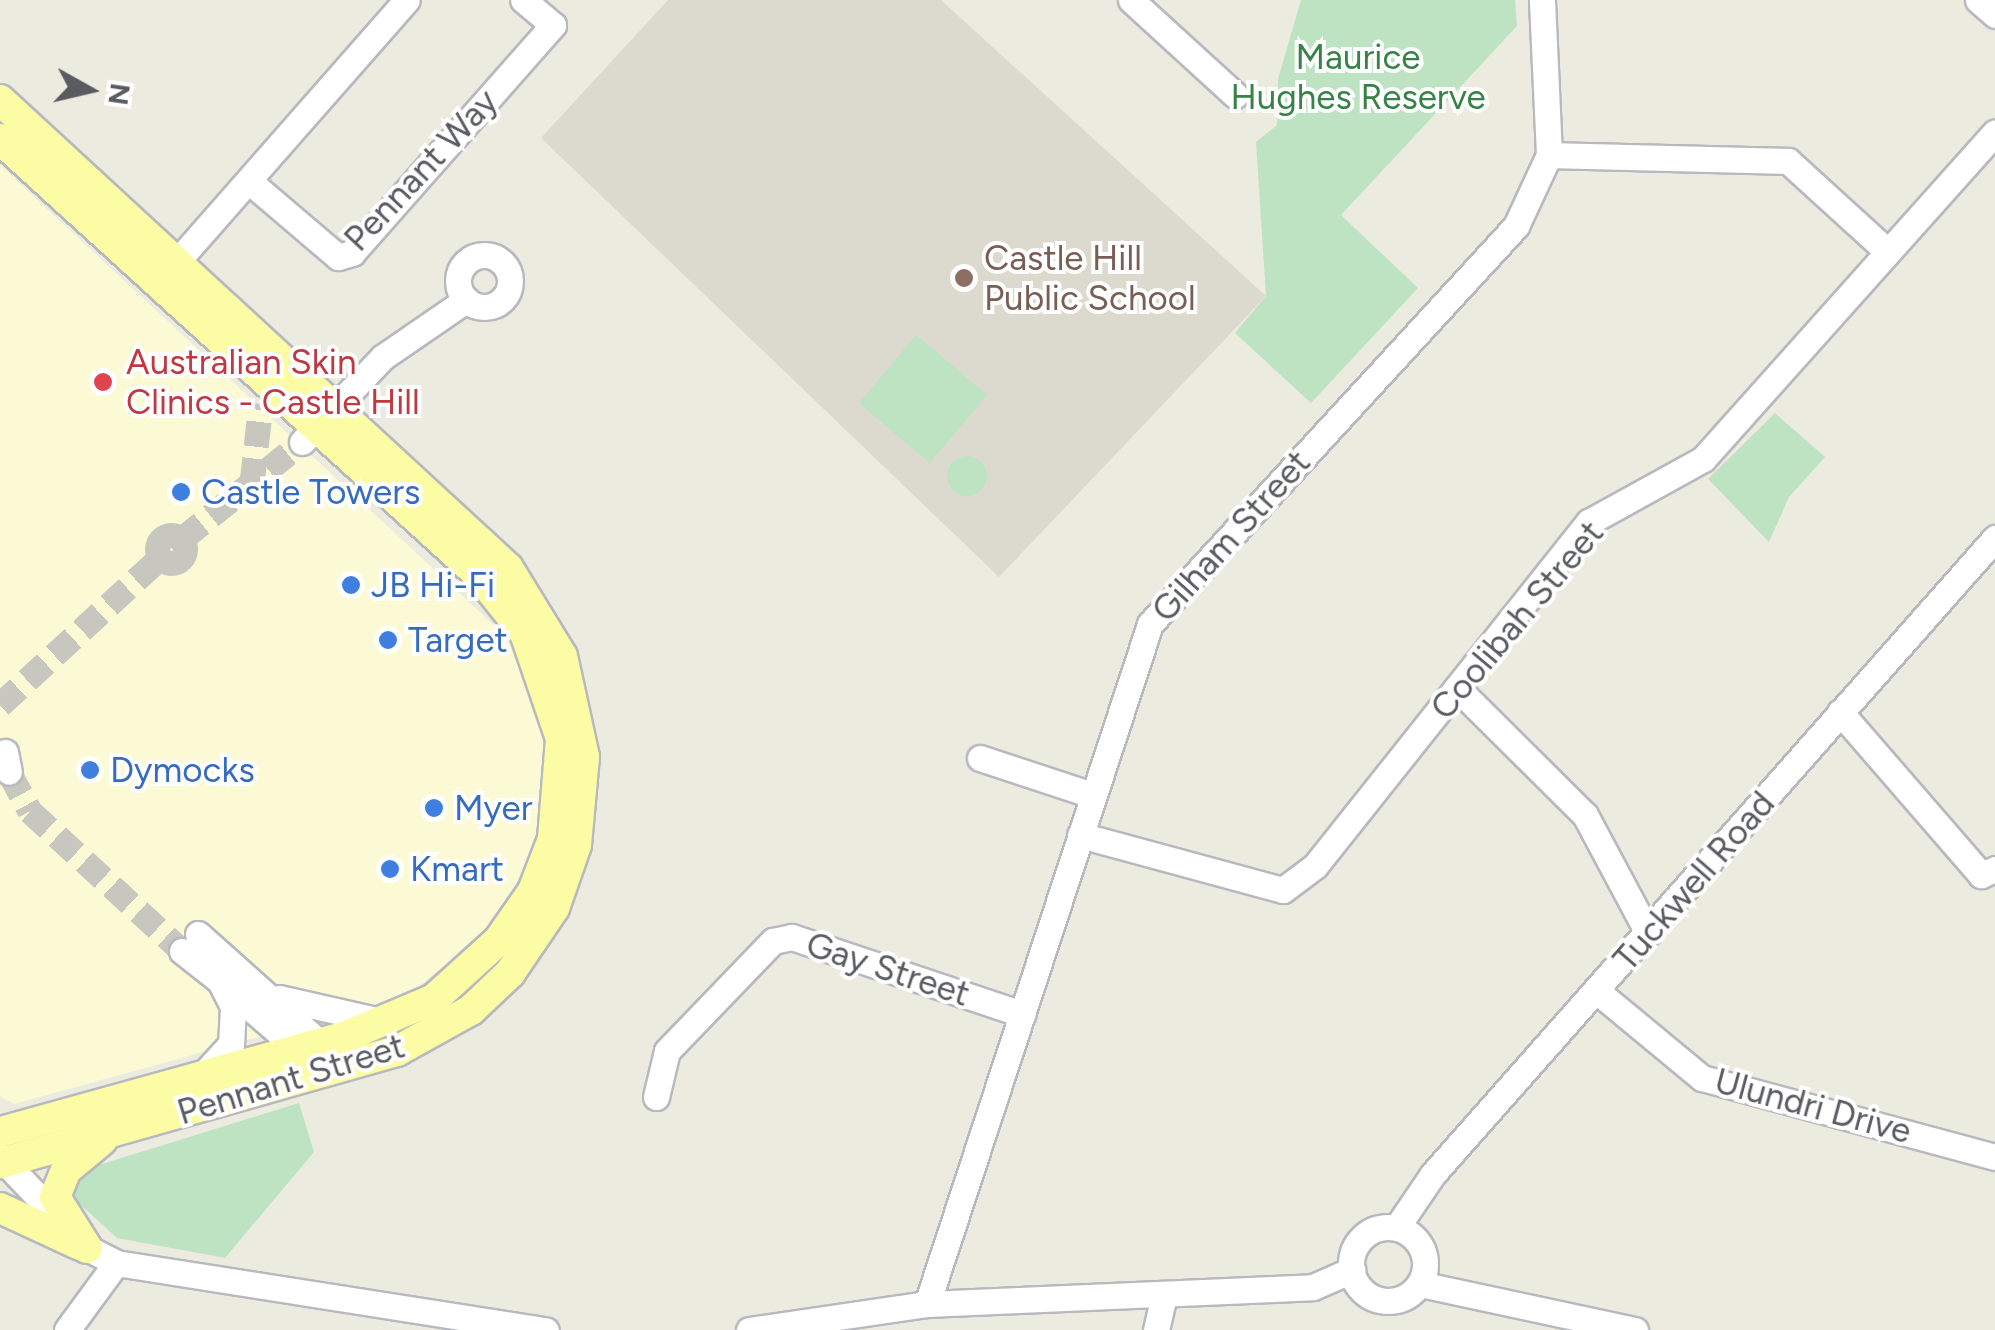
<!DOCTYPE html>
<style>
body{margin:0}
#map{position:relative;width:1995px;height:1330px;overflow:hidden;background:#ecebe0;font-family:Figtree,sans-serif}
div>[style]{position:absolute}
.commercial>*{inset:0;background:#fcfad5}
.education>*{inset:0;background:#dcdace}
.green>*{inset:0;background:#bde3c3;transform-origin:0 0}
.round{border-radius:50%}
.minor-tunnel>*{height:25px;margin-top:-12.5px;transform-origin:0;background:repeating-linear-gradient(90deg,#c7c7c0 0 25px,transparent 0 37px)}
.minor-tunnel>.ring{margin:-12.5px;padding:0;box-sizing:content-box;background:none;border:25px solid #c7c7c0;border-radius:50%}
.roads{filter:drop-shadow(2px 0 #b8b9bf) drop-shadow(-2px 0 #b8b9bf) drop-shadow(0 2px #b8b9bf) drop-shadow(0 -2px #b8b9bf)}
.minor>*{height:25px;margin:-12.5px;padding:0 12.5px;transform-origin:12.5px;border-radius:12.5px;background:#fff}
.minor>.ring{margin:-12.5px;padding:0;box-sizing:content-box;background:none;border:25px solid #fff;border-radius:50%}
.major>*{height:30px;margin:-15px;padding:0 15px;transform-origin:15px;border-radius:15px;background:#fcfca5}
.dots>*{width:28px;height:28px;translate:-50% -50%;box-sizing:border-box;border:5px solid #fff;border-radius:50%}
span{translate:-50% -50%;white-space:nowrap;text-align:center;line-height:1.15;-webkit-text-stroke:8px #fff;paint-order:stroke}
.park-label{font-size:35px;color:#378247}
.street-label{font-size:35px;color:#595b61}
.education-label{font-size:35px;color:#785e54}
.left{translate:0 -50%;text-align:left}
.health-label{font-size:35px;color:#be3a42}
.shop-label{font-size:35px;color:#366cbe}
.north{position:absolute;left:40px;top:40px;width:100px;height:100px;-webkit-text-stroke:8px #fff;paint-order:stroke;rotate:98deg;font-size:28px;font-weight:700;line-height:40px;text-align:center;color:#595b61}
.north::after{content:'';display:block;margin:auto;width:35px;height:45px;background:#595b61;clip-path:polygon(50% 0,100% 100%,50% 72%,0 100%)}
</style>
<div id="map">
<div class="commercial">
<i style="clip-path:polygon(0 165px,515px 645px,542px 713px,548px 780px,536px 840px,511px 895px,483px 935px,407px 996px,14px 1104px,0 1096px)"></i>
</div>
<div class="education">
<i style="clip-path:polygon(668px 0,941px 0,1266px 296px,999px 577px,541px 138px)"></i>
</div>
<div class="green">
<i style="clip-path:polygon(1301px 0,1515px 0,1517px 26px,1341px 215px,1418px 288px,1311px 403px,1235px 333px,1266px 296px,1256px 142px,1277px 125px,1278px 79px)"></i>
<i style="left:916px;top:335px;width:93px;height:89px;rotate:40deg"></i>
<i style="clip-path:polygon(1775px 413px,1825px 457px,1789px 497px,1769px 542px,1708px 479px)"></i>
<i class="round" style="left:947px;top:456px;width:40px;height:40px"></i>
<i style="clip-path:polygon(299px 1103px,314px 1152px,225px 1258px,117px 1238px,70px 1195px,86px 1169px)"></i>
</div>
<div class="minor-tunnel">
<i style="left:252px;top:483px;width:80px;rotate:-83.5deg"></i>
<i class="ring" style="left:157px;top:535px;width:3px;height:3px"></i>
<i style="left:182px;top:539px;width:154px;rotate:-38.9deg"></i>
<i style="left:0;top:705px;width:217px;rotate:-42.6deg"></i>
<i style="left:9px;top:772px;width:44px;rotate:61.7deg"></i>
<i style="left:30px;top:811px;width:207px;rotate:42.6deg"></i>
</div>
<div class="roads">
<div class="minor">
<i style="left:1131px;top:0;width:141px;rotate:42.4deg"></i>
<i style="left:1978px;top:0;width:23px;rotate:41deg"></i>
<i style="left:1549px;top:155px;width:239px;rotate:1.4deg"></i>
<i style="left:1788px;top:161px;width:135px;rotate:42.3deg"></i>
<i style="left:250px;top:182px;width:116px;rotate:40.4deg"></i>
<i style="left:338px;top:257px;width:15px;rotate:-16deg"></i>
<i style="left:352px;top:253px;width:304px;rotate:-48.6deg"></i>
<i style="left:553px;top:25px;width:39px;rotate:-140deg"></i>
<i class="ring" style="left:458px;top:255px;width:27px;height:27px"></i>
<i style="left:173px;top:266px;width:354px;rotate:-48.7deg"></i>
<i style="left:302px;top:442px;width:117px;rotate:-46.4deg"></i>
<i style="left:383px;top:357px;width:101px;rotate:-34.5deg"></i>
<i style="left:1457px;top:688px;width:180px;rotate:44.8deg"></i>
<i style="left:1585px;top:815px;width:134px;rotate:61.9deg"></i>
<i style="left:1840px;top:712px;width:216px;rotate:49.1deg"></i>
<i style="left:1981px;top:875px;width:15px;rotate:-23deg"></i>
<i style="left:5px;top:752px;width:20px;rotate:79deg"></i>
<i style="left:980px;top:758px;width:118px;rotate:18.3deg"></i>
<i style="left:1080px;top:835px;width:210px;rotate:15.2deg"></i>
<i style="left:1283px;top:890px;width:40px;rotate:-37deg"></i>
<i style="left:1315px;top:866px;width:440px;rotate:-51.5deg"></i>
<i style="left:1589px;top:522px;width:130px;rotate:-28.9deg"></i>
<i style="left:1703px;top:459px;width:438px;rotate:-48.2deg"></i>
<i style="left:198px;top:934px;width:164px;rotate:41.8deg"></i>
<i style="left:320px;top:1043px;width:17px;rotate:73deg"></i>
<i style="left:182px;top:951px;width:48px;rotate:38.3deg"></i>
<i style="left:220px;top:981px;width:29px;rotate:63deg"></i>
<i style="left:233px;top:1007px;width:37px;rotate:93deg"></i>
<i style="left:231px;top:1044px;width:46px;rotate:132.4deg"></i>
<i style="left:226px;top:987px;width:95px;rotate:40.7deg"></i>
<i style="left:298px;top:1049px;width:15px;rotate:74deg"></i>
<i style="left:1598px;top:992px;width:135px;rotate:39.6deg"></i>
<i style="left:1702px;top:1078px;width:303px;rotate:15.1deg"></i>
<i style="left:279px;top:998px;width:104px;rotate:12.8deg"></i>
<i style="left:656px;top:1097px;width:47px;rotate:-76.6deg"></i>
<i style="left:667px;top:1051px;width:153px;rotate:-46.1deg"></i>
<i style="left:773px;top:941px;width:19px;rotate:-12deg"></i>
<i style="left:792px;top:937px;width:243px;rotate:18.5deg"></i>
<i style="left:0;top:1157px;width:126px;rotate:46.3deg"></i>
<i style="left:87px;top:1248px;width:33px;rotate:27deg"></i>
<i style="left:116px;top:1263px;width:435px;rotate:8.9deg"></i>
<i class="ring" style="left:1351px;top:1227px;width:49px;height:49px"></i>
<i style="left:1397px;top:1227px;width:64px;rotate:-55.8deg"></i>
<i style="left:1433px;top:1174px;width:849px;rotate:-48.53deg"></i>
<i style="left:1420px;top:1284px;width:220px;rotate:12.1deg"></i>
<i style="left:927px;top:1304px;width:716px;rotate:-71.84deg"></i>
<i style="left:1150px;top:624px;width:541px;rotate:-47.4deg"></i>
<i style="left:1516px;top:226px;width:78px;rotate:-65.1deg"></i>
<i style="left:1549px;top:155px;width:155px;rotate:-92.6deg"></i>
<i style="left:67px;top:1330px;width:83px;rotate:-53.8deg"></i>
<i style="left:749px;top:1330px;width:180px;rotate:-8.3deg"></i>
<i style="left:927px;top:1304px;width:386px;rotate:-2.5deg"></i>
<i style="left:1313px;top:1287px;width:43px;rotate:-23.6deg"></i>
<i style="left:1156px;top:1330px;width:36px;rotate:-77deg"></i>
</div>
<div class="major">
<i style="left:0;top:100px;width:691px;rotate:42.65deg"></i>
<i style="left:508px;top:568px;width:103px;rotate:58.5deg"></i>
<i style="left:562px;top:656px;width:103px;rotate:77.7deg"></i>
<i style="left:584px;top:757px;width:88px;rotate:95.2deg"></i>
<i style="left:576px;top:845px;width:67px;rotate:109.2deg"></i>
<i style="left:554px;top:908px;width:78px;rotate:124.1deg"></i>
<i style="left:510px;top:973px;width:54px;rotate:136.5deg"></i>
<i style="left:471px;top:1010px;width:85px;rotate:151deg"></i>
<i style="left:397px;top:1051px;width:412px;rotate:164.2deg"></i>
<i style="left:0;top:139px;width:645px;rotate:42.3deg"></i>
<i style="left:477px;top:573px;width:77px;rotate:51.3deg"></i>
<i style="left:525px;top:633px;width:112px;rotate:71.2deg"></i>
<i style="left:561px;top:739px;width:100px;rotate:94.6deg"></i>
<i style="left:553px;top:839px;width:56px;rotate:111deg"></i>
<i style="left:533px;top:891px;width:60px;rotate:124.8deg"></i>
<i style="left:499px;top:940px;width:88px;rotate:137.8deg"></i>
<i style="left:434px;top:999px;width:95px;rotate:157deg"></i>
<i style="left:347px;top:1036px;width:360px;rotate:164.5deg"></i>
<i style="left:0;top:1208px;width:88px;rotate:24.8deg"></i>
<i style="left:87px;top:1248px;width:60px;rotate:-122.1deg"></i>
<i style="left:55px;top:1197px;width:29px;rotate:-68deg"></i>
<i style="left:66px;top:1170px;width:47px;rotate:-39.8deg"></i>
</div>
</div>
<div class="dots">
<i style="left:964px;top:278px;background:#8d6e63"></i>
<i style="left:103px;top:382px;background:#e0444e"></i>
<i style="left:181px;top:492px;background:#3f7fe0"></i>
<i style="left:351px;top:585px;background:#3f7fe0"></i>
<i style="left:388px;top:640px;background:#3f7fe0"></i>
<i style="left:90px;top:770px;background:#3f7fe0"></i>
<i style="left:434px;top:808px;background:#3f7fe0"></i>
<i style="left:390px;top:869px;background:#3f7fe0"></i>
</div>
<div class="park-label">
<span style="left:1358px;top:77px">Maurice<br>Hughes Reserve</span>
</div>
<div class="street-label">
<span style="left:421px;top:170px;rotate:-47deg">Pennant Way</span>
<span style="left:1231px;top:536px;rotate:-48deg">Gilham Street</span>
<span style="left:1517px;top:620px;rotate:-50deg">Coolibah Street</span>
<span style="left:1694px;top:881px;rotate:-49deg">Tuckwell Road</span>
<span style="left:888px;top:969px;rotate:18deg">Gay Street</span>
<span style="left:291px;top:1079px;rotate:-17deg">Pennant Street</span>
<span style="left:1813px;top:1106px;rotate:15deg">Ulundri Drive</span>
</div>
<div class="education-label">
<span class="left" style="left:984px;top:278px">Castle Hill<br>Public School</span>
</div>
<div class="health-label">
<span class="left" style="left:126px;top:382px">Australian Skin<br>Clinics - Castle Hill</span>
</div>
<div class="shop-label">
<span class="left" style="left:201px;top:492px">Castle Towers</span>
<span class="left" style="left:371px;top:585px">JB Hi-Fi</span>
<span class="left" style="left:408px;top:640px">Target</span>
<span class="left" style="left:110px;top:770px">Dymocks</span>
<span class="left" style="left:454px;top:808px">Myer</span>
<span class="left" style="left:410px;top:869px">Kmart</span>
</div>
<div class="north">N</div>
</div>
